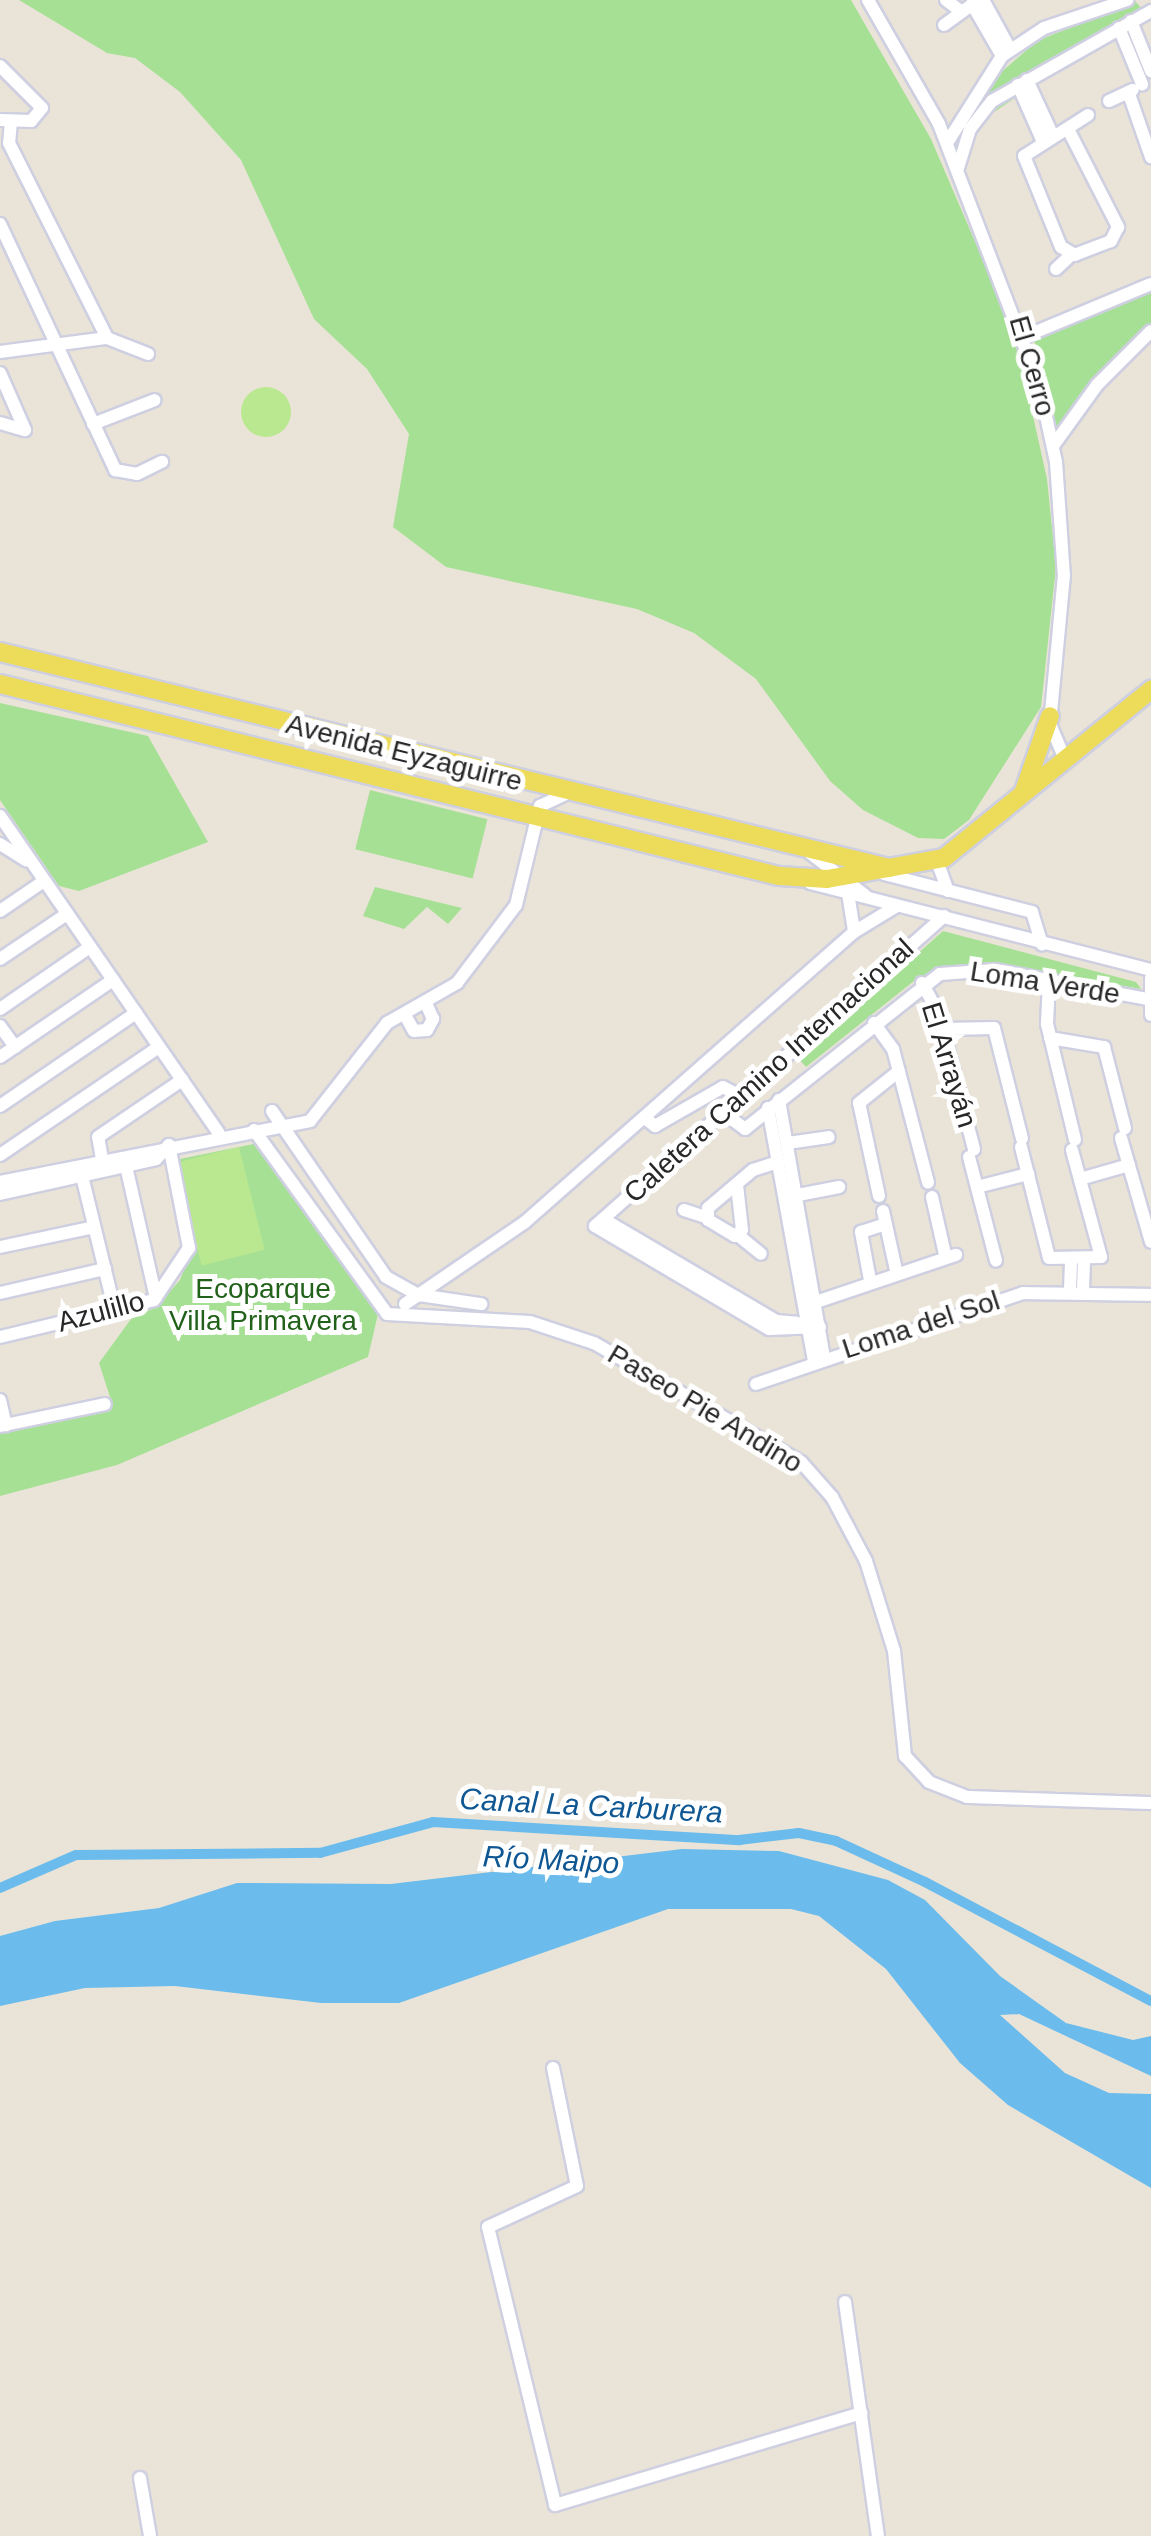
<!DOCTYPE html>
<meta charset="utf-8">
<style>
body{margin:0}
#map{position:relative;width:1151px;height:2536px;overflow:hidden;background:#eae4d8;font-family:Arial,sans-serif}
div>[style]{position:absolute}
.green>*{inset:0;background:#a6e095;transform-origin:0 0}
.pitch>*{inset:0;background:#b9e890;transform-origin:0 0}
.round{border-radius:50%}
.water>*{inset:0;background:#6bbcec}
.canal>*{height:10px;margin:-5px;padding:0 5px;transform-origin:5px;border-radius:5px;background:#6bbcec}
.roads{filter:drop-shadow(2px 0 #cecfe0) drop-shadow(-2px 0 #cecfe0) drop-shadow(0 2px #cecfe0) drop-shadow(0 -2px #cecfe0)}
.minor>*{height:12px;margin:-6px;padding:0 6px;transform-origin:6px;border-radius:6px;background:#fff}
.major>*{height:18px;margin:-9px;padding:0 9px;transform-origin:9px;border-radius:9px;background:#eddb5a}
span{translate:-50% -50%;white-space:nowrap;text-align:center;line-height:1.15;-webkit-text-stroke:10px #fff;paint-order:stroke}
.street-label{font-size:28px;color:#272727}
.park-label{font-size:28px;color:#21611a}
.water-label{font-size:30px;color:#0f5793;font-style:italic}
</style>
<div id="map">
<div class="green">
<i style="clip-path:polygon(19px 0,851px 0,931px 139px,1015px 335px,1047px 479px,1056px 567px,1041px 707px,969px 820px,944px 839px,918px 838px,863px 810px,830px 781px,756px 679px,694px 633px,637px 609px,446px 567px,393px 527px,409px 434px,367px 369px,314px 319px,241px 160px,180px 92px,135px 58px,107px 53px)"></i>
<i style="clip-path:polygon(1135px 1px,1144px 11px,960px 135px,954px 132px,983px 88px,1037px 41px)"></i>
<i style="clip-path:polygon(1151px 290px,1151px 324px,1095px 376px,1057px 432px,1034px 339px)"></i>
<i style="clip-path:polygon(0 703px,148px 736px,208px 842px,79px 891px,59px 886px,0 800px)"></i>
<i style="left:370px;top:790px;width:121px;height:61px;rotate:14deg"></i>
<i style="clip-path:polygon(375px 887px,462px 908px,448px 924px,427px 907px,404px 929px,363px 916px)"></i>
<i style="clip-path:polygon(943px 931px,1136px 982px,1141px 989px,999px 964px,950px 967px,914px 981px,806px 1067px,799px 1059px)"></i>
<i style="clip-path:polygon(259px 1143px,378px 1314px,368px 1357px,117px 1465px,0 1496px,0 1431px,101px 1411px,110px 1397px,99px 1363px,131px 1319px,156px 1307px,180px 1280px,193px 1246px,175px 1160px)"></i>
</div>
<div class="pitch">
<i class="round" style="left:241px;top:387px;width:50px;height:50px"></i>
<i style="left:239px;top:1147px;width:106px;height:65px;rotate:76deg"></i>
</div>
<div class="water">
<i style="clip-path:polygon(682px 1849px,779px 1851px,888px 1880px,925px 1900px,1000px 1976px,1066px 2023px,1133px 2040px,1151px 2036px,1151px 2076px,1019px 2014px,1000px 2015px,1065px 2073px,1109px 2093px,1151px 2094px,1151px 2188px,1008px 2105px,960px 2063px,886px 1969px,819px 1916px,791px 1909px,668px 1909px,399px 2003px,321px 2003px,175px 1986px,85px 1988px,0 2006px,0 1936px,55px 1921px,159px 1908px,237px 1883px,391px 1884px)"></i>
</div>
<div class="canal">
<i style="left:0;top:1888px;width:83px;rotate:-23.5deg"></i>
<i style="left:76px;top:1855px;width:244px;rotate:-0.5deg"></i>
<i style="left:320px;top:1853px;width:117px;rotate:-15.3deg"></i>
<i style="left:433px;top:1822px;width:307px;rotate:3.4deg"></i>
<i style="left:739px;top:1840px;width:60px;rotate:-6.7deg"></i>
<i style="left:799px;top:1833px;width:38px;rotate:12deg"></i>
<i style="left:836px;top:1841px;width:98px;rotate:24.7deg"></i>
<i style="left:925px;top:1882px;width:255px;rotate:27.8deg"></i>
</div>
<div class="roads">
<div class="minor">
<i style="left:868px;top:0;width:143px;rotate:60.2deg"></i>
<i style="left:939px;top:124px;width:279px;rotate:69deg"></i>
<i style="left:1039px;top:384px;width:80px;rotate:77.7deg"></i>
<i style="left:1056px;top:462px;width:113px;rotate:86deg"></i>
<i style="left:1064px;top:575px;width:150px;rotate:95.4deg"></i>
<i style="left:1050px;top:724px;width:38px;rotate:67deg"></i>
<i style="left:946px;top:0;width:15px;rotate:37deg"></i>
<i style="left:983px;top:0;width:56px;rotate:61.1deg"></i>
<i style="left:972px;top:4px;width:60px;rotate:60deg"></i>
<i style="left:1131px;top:21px;width:54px;rotate:68.2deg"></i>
<i style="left:944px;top:25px;width:41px;rotate:-36deg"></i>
<i style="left:1119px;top:28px;width:61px;rotate:67.7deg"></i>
<i style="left:0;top:66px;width:59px;rotate:45deg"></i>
<i style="left:42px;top:108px;width:17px;rotate:130deg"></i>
<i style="left:31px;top:121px;width:31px;rotate:-178deg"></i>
<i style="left:1027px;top:80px;width:62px;rotate:65.1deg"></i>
<i style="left:1018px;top:85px;width:62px;rotate:66.3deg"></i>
<i style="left:1129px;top:94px;width:67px;rotate:70.8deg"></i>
<i style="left:1109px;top:101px;width:26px;rotate:-25deg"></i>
<i style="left:11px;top:121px;width:22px;rotate:95deg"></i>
<i style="left:9px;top:143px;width:218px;rotate:63.3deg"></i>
<i style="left:107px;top:338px;width:44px;rotate:21.3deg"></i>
<i style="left:1070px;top:133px;width:106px;rotate:62.9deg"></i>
<i style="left:1118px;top:227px;width:16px;rotate:117deg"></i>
<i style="left:1111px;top:241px;width:39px;rotate:159deg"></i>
<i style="left:1075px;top:255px;width:16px;rotate:-150deg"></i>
<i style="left:1061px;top:247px;width:98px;rotate:-112.1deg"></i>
<i style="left:1024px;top:156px;width:76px;rotate:-32.6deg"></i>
<i style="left:947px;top:143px;width:103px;rotate:-57.7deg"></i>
<i style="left:1002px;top:56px;width:50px;rotate:-33.7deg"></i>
<i style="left:1044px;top:28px;width:88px;rotate:-18.6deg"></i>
<i style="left:958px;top:168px;width:41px;rotate:-72.9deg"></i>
<i style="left:970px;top:129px;width:36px;rotate:-52deg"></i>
<i style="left:992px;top:101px;width:183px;rotate:-29.5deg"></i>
<i style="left:0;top:224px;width:272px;rotate:64.9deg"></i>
<i style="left:115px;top:470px;width:22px;rotate:10deg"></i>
<i style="left:137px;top:474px;width:28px;rotate:-26deg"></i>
<i style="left:1056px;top:269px;width:21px;rotate:-43deg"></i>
<i style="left:1026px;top:336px;width:135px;rotate:-22.6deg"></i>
<i style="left:0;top:352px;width:108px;rotate:-7.5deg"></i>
<i style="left:0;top:373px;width:62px;rotate:66.3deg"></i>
<i style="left:0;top:423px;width:26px;rotate:16deg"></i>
<i style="left:93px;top:424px;width:66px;rotate:-21.2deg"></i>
<i style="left:1053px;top:446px;width:75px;rotate:-54.2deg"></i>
<i style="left:1097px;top:385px;width:76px;rotate:-45deg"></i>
<i style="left:0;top:816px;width:385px;rotate:55.4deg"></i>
<i style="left:0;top:844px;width:31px;rotate:32deg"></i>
<i style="left:810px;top:853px;width:69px;rotate:37.4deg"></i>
<i style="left:937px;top:861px;width:32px;rotate:70deg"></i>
<i style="left:884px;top:874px;width:153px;rotate:14.4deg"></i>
<i style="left:1032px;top:912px;width:34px;rotate:73deg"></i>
<i style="left:810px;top:883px;width:352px;rotate:14.3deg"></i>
<i style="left:848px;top:893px;width:39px;rotate:81deg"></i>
<i style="left:0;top:911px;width:53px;rotate:-34.3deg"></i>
<i style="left:0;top:959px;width:81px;rotate:-33.9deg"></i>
<i style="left:1151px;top:978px;width:37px;rotate:90deg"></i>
<i style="left:1049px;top:980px;width:44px;rotate:92.6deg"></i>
<i style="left:1047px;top:1024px;width:119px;rotate:76.4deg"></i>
<i style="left:922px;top:983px;width:33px;rotate:61deg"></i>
<i style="left:938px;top:1012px;width:142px;rotate:75.3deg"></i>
<i style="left:0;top:1009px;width:109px;rotate:-34.6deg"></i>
<i style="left:405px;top:1015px;width:18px;rotate:61deg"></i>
<i style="left:414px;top:1031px;width:13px;rotate:-4deg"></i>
<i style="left:427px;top:1030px;width:13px;rotate:-61deg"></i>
<i style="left:433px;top:1019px;width:17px;rotate:-114deg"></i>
<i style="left:874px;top:1023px;width:32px;rotate:54deg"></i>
<i style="left:893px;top:1049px;width:138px;rotate:75.3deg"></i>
<i style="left:0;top:1026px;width:26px;rotate:54deg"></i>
<i style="left:943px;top:1029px;width:51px;rotate:-1.1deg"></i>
<i style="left:994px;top:1028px;width:114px;rotate:75.8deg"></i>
<i style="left:1050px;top:1038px;width:55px;rotate:9.5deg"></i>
<i style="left:1104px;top:1047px;width:84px;rotate:75.5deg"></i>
<i style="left:0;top:1057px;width:137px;rotate:-34.3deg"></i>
<i style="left:779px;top:1100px;width:261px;rotate:80.1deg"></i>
<i style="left:0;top:1106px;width:165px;rotate:-34.4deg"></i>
<i style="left:768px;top:1108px;width:257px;rotate:79.7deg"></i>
<i style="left:272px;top:1111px;width:201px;rotate:55.5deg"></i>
<i style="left:386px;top:1277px;width:38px;rotate:29deg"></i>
<i style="left:419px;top:1295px;width:63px;rotate:8.3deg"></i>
<i style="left:722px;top:1112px;width:29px;rotate:36deg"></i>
<i style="left:745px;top:1129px;width:249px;rotate:-38.5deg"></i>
<i style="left:940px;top:974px;width:55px;rotate:-4.2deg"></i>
<i style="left:995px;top:970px;width:155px;rotate:10.8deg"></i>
<i style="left:645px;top:1118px;width:13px;rotate:39deg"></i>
<i style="left:655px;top:1126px;width:78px;rotate:-29.8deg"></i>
<i style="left:723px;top:1087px;width:19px;rotate:28deg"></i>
<i style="left:254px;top:1130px;width:227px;rotate:54.1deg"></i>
<i style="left:387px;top:1314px;width:143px;rotate:3.2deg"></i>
<i style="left:530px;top:1322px;width:67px;rotate:18.2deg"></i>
<i style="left:594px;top:1343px;width:239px;rotate:29.9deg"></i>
<i style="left:801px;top:1462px;width:47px;rotate:48.5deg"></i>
<i style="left:832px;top:1497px;width:72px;rotate:62deg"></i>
<i style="left:866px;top:1561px;width:94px;rotate:72.7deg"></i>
<i style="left:894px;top:1651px;width:106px;rotate:84deg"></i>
<i style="left:905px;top:1756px;width:35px;rotate:47deg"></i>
<i style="left:929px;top:1782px;width:41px;rotate:21.5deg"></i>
<i style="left:967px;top:1797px;width:184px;rotate:1.9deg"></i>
<i style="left:1121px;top:1138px;width:108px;rotate:73.9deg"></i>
<i style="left:788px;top:1143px;width:41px;rotate:-8.3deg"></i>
<i style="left:1021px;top:1147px;width:114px;rotate:75.8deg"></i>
<i style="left:1049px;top:1258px;width:52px;rotate:-1.1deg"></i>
<i style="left:1101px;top:1257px;width:111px;rotate:-105.2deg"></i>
<i style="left:0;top:1155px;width:192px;rotate:-34.2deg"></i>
<i style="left:969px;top:1157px;width:107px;rotate:75.4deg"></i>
<i style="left:102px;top:1159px;width:22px;rotate:-100deg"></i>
<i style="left:98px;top:1137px;width:102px;rotate:-34.2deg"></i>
<i style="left:126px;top:1166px;width:135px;rotate:77.2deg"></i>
<i style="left:82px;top:1176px;width:139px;rotate:76.3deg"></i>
<i style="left:1080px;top:1179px;width:51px;rotate:-15.9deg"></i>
<i style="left:0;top:1182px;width:316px;rotate:-11.1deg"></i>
<i style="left:310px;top:1121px;width:125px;rotate:-51.8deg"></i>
<i style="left:387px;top:1023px;width:81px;rotate:-29.7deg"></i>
<i style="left:457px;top:983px;width:98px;rotate:-52.9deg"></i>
<i style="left:516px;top:905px;width:102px;rotate:-76.4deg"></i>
<i style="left:540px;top:806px;width:31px;rotate:-25deg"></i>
<i style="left:737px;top:1185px;width:45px;rotate:83.7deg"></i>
<i style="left:742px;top:1230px;width:9px;rotate:139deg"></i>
<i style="left:735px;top:1236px;width:31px;rotate:-149deg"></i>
<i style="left:708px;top:1220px;width:12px;rotate:-90deg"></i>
<i style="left:708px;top:1208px;width:59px;rotate:-40.2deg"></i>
<i style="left:753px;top:1170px;width:26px;rotate:-18deg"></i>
<i style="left:977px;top:1187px;width:53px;rotate:-14.3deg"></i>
<i style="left:0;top:1194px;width:160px;rotate:-12.6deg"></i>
<i style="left:156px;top:1159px;width:19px;rotate:-47deg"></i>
<i style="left:798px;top:1195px;width:42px;rotate:-11deg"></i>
<i style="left:879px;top:1196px;width:95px;rotate:-102.1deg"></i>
<i style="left:859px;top:1103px;width:51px;rotate:-38.7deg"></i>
<i style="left:932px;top:1197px;width:58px;rotate:77.2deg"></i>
<i style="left:684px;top:1210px;width:23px;rotate:18deg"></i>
<i style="left:883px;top:1211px;width:60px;rotate:77.6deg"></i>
<i style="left:603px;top:1219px;width:201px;rotate:30.5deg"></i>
<i style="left:776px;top:1321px;width:21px;rotate:5deg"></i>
<i style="left:739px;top:1236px;width:28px;rotate:39deg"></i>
<i style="left:0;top:1247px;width:96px;rotate:-12deg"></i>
<i style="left:870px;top:1280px;width:49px;rotate:-100.6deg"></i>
<i style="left:861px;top:1232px;width:22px;rotate:-18deg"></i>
<i style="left:1070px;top:1290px;width:32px;rotate:-88deg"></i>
<i style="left:1083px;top:1290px;width:32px;rotate:-88deg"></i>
<i style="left:0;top:1293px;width:108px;rotate:-12.9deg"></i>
<i style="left:816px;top:1302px;width:148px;rotate:-18.6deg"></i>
<i style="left:405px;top:1304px;width:145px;rotate:-34.3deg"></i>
<i style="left:525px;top:1222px;width:439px;rotate:-41.4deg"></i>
<i style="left:854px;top:932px;width:50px;rotate:-31.2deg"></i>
<i style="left:820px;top:1327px;width:51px;rotate:177.8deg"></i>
<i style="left:769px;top:1329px;width:202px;rotate:-149.4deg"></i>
<i style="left:595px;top:1226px;width:467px;rotate:-41.6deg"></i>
<i style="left:0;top:1337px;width:158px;rotate:-13.5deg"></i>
<i style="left:154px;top:1300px;width:63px;rotate:-56.1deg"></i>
<i style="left:189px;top:1248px;width:105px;rotate:-101deg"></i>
<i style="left:756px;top:1384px;width:282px;rotate:-18.8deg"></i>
<i style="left:1023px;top:1293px;width:128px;rotate:0.9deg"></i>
<i style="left:0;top:1400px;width:26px;rotate:77deg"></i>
<i style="left:0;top:1426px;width:107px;rotate:-11.8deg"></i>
<i style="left:553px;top:2068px;width:120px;rotate:78.5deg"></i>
<i style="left:577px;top:2186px;width:98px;rotate:155.3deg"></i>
<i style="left:488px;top:2227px;width:286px;rotate:76.4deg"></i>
<i style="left:555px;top:2505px;width:320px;rotate:-16.7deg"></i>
<i style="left:845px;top:2302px;width:236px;rotate:82deg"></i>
<i style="left:140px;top:2478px;width:59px;rotate:80.2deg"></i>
</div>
<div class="major">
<i style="left:0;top:652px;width:915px;rotate:13.66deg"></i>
<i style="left:0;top:684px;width:802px;rotate:13.85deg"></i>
<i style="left:779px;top:876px;width:48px;rotate:3.6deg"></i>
<i style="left:827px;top:879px;width:119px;rotate:-10.2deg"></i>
<i style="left:944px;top:858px;width:267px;rotate:-39.1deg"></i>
<i style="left:1024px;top:791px;width:79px;rotate:-70.9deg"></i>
</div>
</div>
<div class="street-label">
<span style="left:1032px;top:366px;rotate:74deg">El Cerro</span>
<span style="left:404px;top:753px;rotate:14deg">Avenida Eyzaguirre</span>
<span style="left:1045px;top:983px;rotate:9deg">Loma Verde</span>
<span style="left:949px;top:1065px;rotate:73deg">El Arrayán</span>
<span style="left:769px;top:1071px;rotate:-42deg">Caletera Camino Internacional</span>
<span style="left:101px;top:1312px;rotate:-15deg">Azulillo</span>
<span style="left:921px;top:1325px;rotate:-18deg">Loma del Sol</span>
<span style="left:705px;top:1409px;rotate:31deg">Paseo Pie Andino</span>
</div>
<div class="park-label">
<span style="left:263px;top:1305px">Ecoparque<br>Villa Primavera</span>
</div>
<div class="water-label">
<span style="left:591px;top:1806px;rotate:3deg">Canal La Carburera</span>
<span style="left:551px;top:1860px;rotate:3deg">Río Maipo</span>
</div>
</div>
